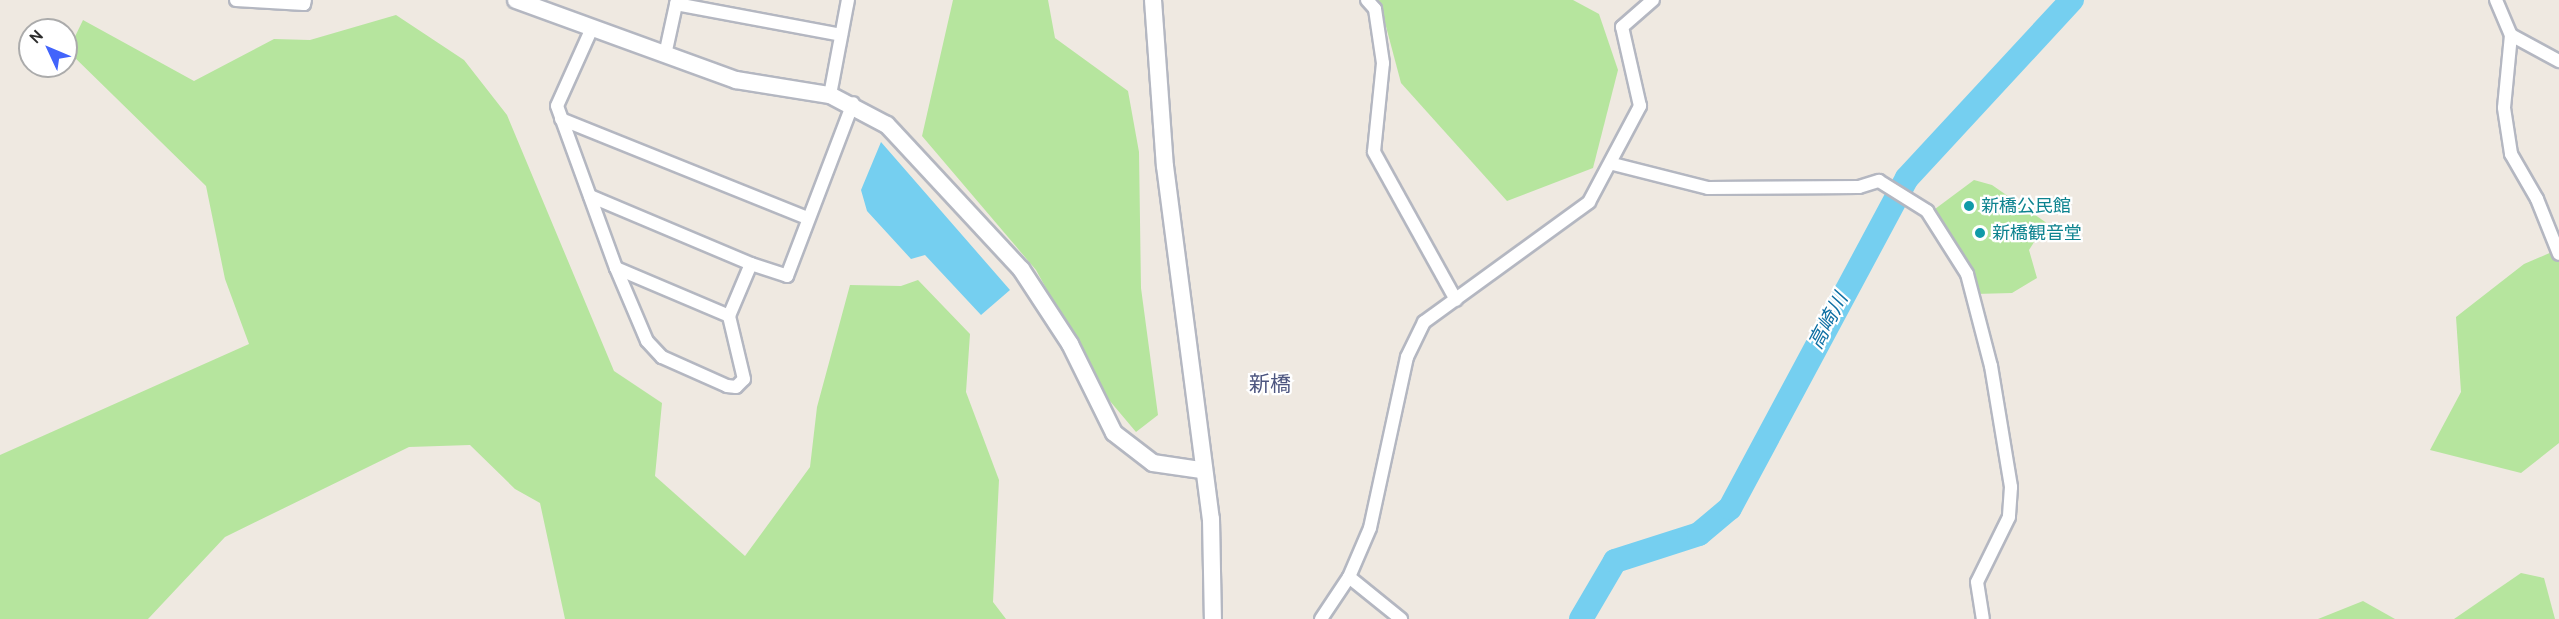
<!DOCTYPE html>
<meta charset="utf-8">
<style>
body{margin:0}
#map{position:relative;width:2559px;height:619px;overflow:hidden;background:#efe9e1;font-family:Cabin,"Noto Sans JP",sans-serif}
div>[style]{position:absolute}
.green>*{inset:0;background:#b6e59e}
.water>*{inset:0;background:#75cff0}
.river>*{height:24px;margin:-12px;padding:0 12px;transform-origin:12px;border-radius:12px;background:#75cff0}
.roads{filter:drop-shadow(2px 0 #b4b7c1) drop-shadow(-2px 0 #b4b7c1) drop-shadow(0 2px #b4b7c1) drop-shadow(0 -2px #b4b7c1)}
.street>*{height:12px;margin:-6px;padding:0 6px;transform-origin:6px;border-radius:6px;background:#fff}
.secondary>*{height:16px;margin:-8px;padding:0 8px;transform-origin:8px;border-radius:8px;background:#fff}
.dots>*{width:16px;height:16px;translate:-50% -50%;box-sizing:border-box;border:3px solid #fff;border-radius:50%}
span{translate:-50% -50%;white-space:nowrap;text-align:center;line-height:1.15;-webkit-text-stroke:4.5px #fff;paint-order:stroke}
.culture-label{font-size:18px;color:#0d838f}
.left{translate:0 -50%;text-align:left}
.water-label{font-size:20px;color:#0d6fa3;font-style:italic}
.quarter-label{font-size:21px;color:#4d5680}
.north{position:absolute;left:18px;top:18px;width:60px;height:60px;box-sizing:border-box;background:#fff;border:2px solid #ababab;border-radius:50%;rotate:314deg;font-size:16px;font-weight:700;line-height:24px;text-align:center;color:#2e2e2e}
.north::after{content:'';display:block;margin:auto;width:21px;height:27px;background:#4264fb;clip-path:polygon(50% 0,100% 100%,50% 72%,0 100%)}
</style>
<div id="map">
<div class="green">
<i style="clip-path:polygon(953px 0,1048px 0,1055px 38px,1128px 91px,1139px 152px,1141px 288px,1158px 415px,1136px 432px,1104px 394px,1036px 270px,922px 136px)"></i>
<i style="clip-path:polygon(1379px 0,1573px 0,1599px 14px,1618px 70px,1593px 168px,1507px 201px,1401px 83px)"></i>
<i style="clip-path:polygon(396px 15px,464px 60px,507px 115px,614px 371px,662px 403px,655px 476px,745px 556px,810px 467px,817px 407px,850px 285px,901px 286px,918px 280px,970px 334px,966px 392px,999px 480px,993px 602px,1006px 619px,565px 619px,540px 503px,515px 489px,470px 445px,409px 447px,225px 537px,148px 619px,0 619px,0 455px,249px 344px,225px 279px,206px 186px,68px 51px,83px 20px,194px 81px,274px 39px,310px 40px)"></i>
<i style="clip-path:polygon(1974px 180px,1992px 185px,2061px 233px,2050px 239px,2038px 236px,2029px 250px,2037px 278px,2012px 293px,1975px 294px,1931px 212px)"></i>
<i style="clip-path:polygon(2559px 249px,2559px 443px,2521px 473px,2430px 450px,2461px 392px,2456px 317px,2524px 264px)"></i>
<i style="clip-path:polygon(2521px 573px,2544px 578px,2555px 619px,2454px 619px)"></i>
<i style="clip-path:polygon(2363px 601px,2395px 619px,2318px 619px)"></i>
</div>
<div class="water">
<i style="clip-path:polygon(881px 142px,1010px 290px,981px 315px,925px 255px,911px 259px,867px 211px,861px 190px)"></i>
</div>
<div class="river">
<i style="left:1581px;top:619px;width:67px;rotate:-59.6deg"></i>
<i style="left:1615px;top:561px;width:88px;rotate:-17.8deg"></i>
<i style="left:1699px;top:534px;width:40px;rotate:-40deg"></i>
<i style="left:1730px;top:508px;width:374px;rotate:-61.8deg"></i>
<i style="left:1907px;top:178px;width:243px;rotate:-47.2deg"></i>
</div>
<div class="roads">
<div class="street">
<i style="left:236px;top:0;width:68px;rotate:3.4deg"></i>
<i style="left:304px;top:4px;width:4px;rotate:-76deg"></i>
<i style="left:1367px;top:0;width:12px;rotate:48deg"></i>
<i style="left:1375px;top:9px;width:55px;rotate:81.6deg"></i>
<i style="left:1383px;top:63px;width:89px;rotate:95.8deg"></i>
<i style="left:1374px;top:152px;width:169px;rotate:61deg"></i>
<i style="left:2496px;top:0;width:38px;rotate:67deg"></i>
<i style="left:2511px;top:35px;width:73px;rotate:95.5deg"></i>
<i style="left:2504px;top:108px;width:47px;rotate:81.3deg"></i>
<i style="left:2511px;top:154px;width:52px;rotate:60deg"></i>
<i style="left:2537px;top:199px;width:59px;rotate:68.2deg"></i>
<i style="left:676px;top:4px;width:168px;rotate:10.6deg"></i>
<i style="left:592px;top:28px;width:85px;rotate:114.2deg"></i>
<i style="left:557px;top:106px;width:172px;rotate:70deg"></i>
<i style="left:616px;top:268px;width:79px;rotate:67deg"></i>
<i style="left:647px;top:341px;width:22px;rotate:47deg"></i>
<i style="left:662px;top:357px;width:71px;rotate:24deg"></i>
<i style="left:727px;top:386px;width:9px;rotate:6deg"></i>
<i style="left:736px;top:387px;width:11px;rotate:-45deg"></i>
<i style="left:744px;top:379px;width:65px;rotate:-103.4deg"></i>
<i style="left:729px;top:316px;width:56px;rotate:-67.1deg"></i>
<i style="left:751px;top:264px;width:38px;rotate:18deg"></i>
<i style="left:787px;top:276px;width:185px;rotate:-69.1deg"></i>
<i style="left:2511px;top:35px;width:55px;rotate:28.4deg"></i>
<i style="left:665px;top:55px;width:56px;rotate:-77.7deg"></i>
<i style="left:830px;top:95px;width:97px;rotate:-79.3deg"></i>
<i style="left:561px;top:119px;width:265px;rotate:21.9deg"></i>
<i style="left:1613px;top:164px;width:98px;rotate:14.2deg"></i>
<i style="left:1708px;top:188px;width:151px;rotate:-0.4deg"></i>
<i style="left:1859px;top:187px;width:21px;rotate:-17deg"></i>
<i style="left:1879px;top:181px;width:57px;rotate:32deg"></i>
<i style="left:1927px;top:211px;width:75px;rotate:57.6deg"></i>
<i style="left:1967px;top:274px;width:95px;rotate:75.4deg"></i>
<i style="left:1991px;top:366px;width:123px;rotate:80.6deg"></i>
<i style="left:2011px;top:487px;width:30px;rotate:94deg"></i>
<i style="left:2009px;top:517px;width:72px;rotate:116.2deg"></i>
<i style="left:1977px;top:582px;width:37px;rotate:81deg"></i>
<i style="left:590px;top:196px;width:175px;rotate:22.9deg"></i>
<i style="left:616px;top:268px;width:123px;rotate:23deg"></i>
<i style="left:1349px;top:577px;width:67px;rotate:38.9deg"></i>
<i style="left:1321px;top:619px;width:50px;rotate:-56.3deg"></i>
<i style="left:1349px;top:577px;width:53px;rotate:-66.8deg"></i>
<i style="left:1370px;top:528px;width:175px;rotate:-77.8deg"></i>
<i style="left:1407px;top:357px;width:39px;rotate:-64deg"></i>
<i style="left:1424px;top:322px;width:204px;rotate:-36deg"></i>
<i style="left:1589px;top:202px;width:109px;rotate:-62deg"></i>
<i style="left:1640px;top:106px;width:81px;rotate:-102.8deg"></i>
<i style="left:1622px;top:27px;width:41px;rotate:-41.1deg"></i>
</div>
<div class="secondary">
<i style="left:516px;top:0;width:234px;rotate:20deg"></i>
<i style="left:736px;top:80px;width:95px;rotate:9.1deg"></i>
<i style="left:830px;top:95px;width:64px;rotate:27.8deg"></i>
<i style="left:887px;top:125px;width:197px;rotate:47.1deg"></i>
<i style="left:1021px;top:269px;width:90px;rotate:56.8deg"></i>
<i style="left:1070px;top:344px;width:99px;rotate:63.7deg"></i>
<i style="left:1114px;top:433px;width:49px;rotate:37.6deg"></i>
<i style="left:1153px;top:463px;width:49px;rotate:8.3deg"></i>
<i style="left:1153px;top:0;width:166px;rotate:85.9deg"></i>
<i style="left:1165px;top:166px;width:356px;rotate:82.6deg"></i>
<i style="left:1211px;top:519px;width:100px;rotate:88.9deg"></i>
</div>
</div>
<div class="dots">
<i style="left:1969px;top:206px;background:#0f9aa8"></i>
<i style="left:1980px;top:233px;background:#0f9aa8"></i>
</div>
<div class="culture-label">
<span class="left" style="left:1981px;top:206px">新橋公民館</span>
<span class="left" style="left:1992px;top:233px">新橋観音堂</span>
</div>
<div class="water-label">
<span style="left:1828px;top:321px;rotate:-62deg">高崎川</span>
</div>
<div class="quarter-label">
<span style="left:1270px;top:384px">新橋</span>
</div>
<div class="north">N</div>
</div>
